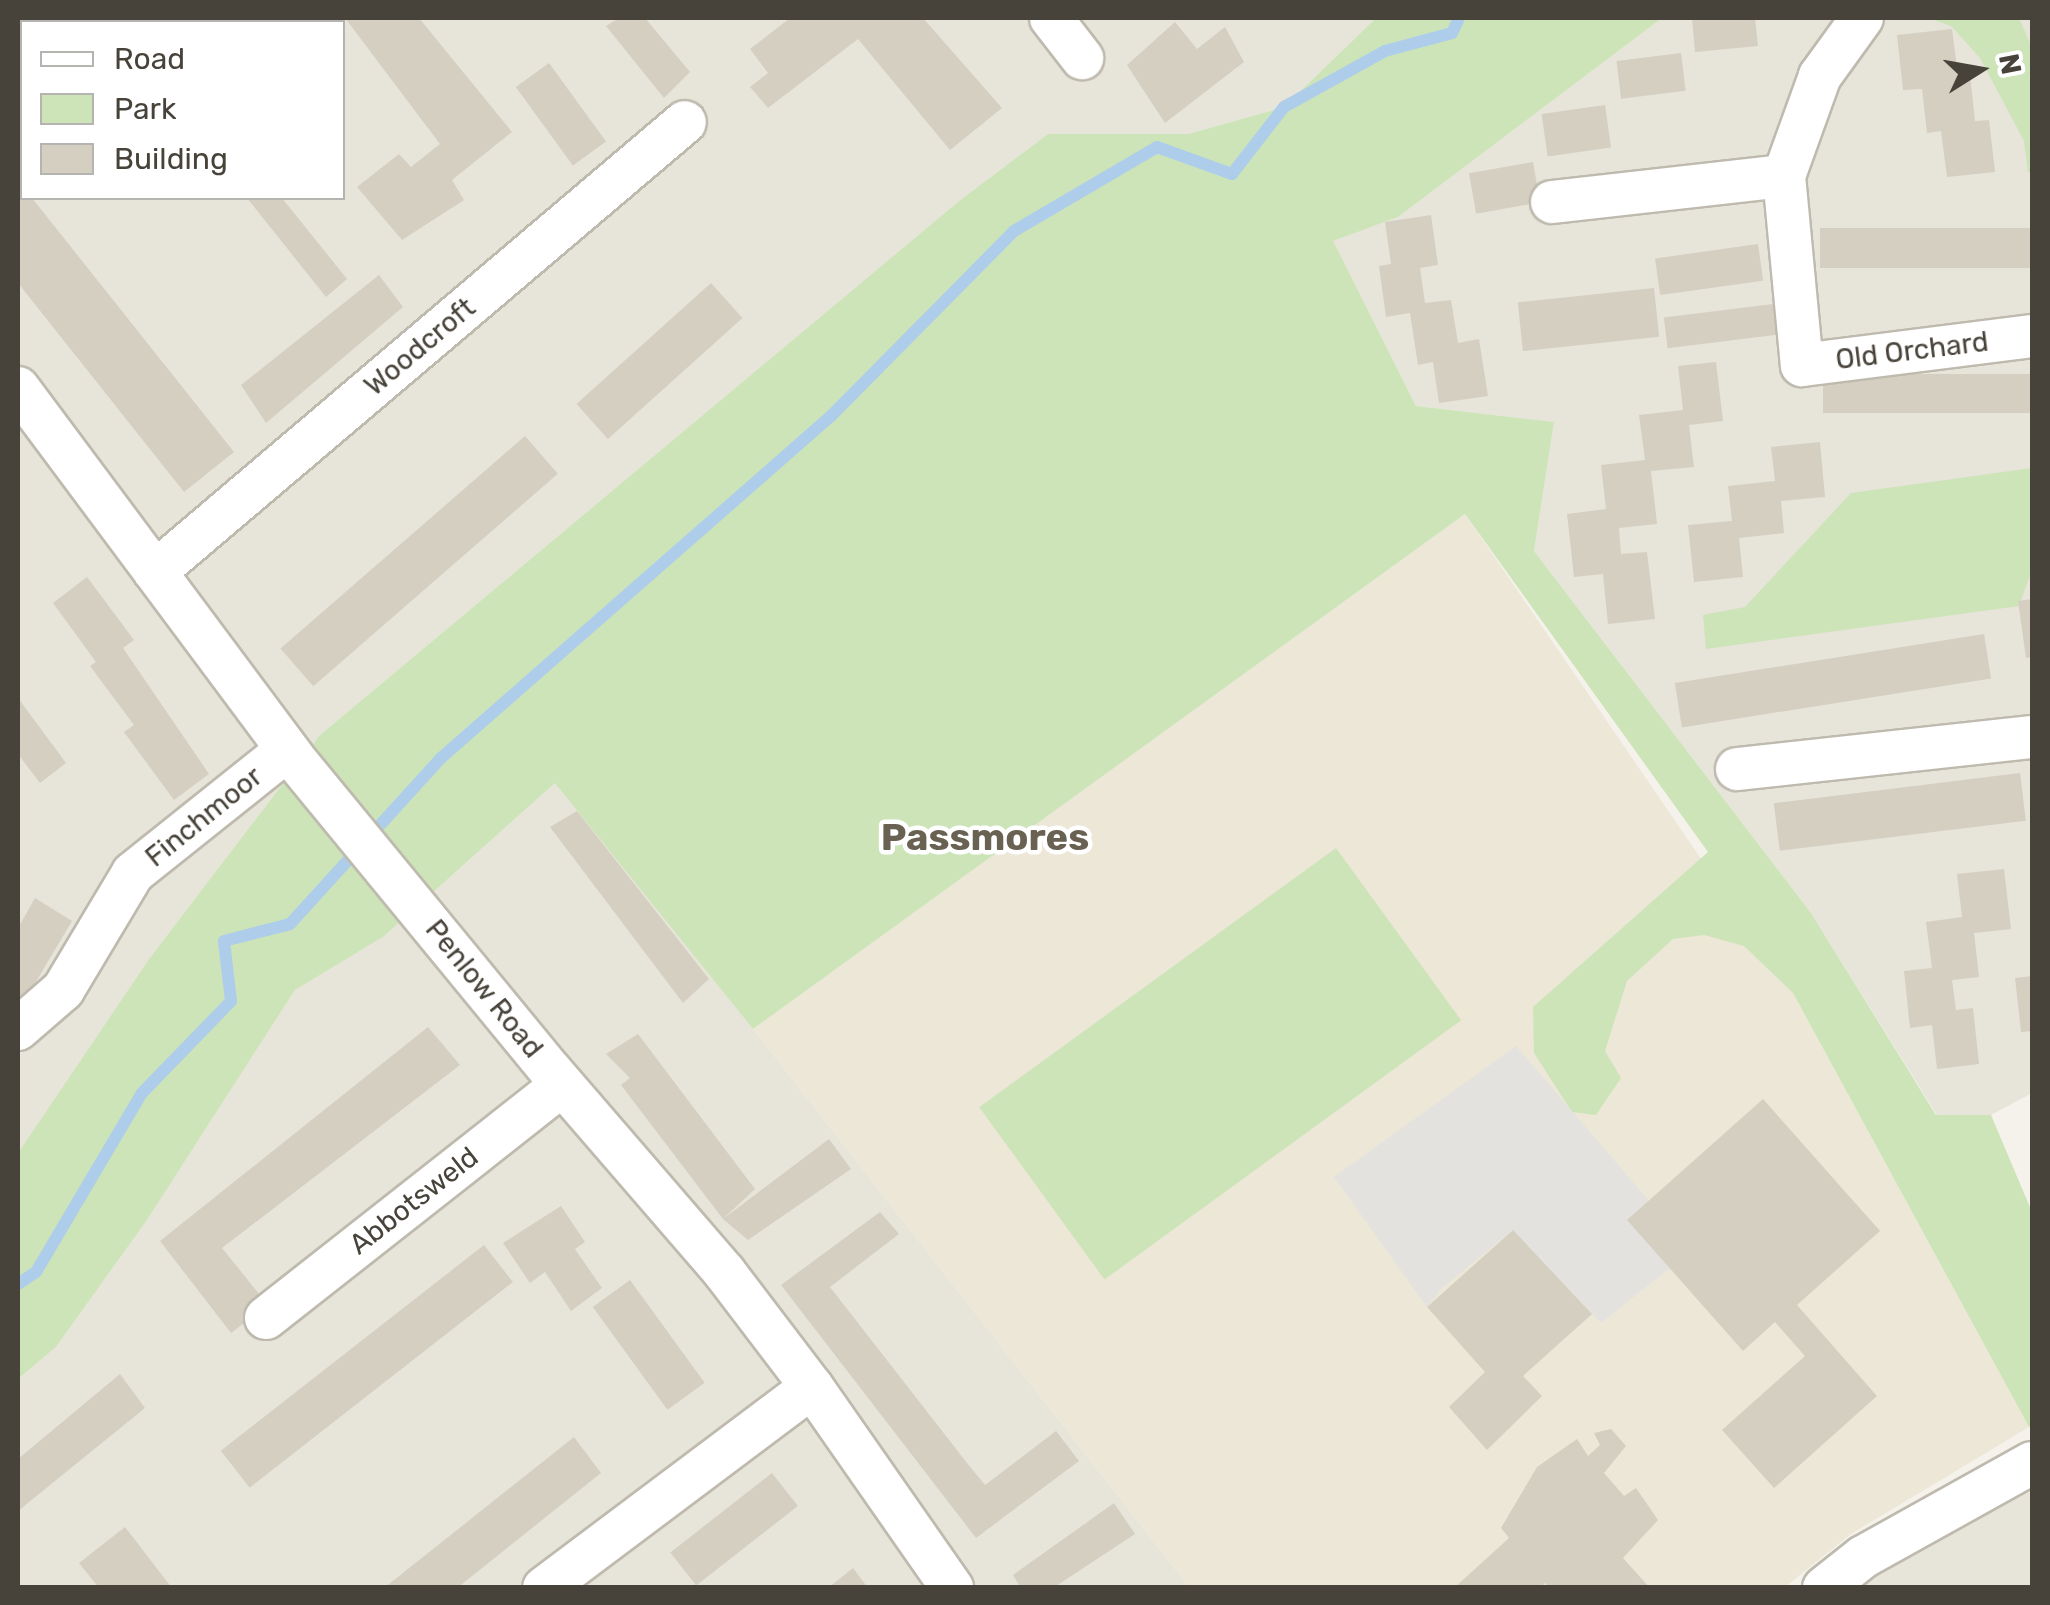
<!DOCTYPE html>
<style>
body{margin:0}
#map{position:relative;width:2050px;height:1605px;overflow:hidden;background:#f4f2eb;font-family:Rubik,sans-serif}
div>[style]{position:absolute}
.residential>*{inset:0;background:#e7e4da}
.education>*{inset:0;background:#ece7d7}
.green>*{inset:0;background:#cde4b8;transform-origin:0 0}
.parking>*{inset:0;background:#e3e2df}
.stream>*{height:12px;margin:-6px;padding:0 6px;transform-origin:6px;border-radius:6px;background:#aecdea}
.building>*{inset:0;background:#d5cfc2;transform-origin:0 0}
.roads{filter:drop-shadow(2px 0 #bfbaae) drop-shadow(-2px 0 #bfbaae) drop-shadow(0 2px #bfbaae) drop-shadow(0 -2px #bfbaae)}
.minor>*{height:42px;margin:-21px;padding:0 21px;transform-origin:21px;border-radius:21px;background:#fff}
span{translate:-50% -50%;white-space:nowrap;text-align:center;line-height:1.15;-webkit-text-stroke:9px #fff;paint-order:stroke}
.street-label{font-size:28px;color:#48433a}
.district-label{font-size:38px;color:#696252;font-weight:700}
.frame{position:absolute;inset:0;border:20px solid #48433a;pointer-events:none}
.legend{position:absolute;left:20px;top:20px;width:325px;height:180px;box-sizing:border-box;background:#fff;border:2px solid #b6b4b0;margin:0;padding:12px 18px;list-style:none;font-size:30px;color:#48433a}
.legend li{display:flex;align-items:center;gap:20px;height:50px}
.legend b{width:50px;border:2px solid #b6b4b0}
.north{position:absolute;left:1930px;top:20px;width:100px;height:100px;-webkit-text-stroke:8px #fff;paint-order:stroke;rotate:79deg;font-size:28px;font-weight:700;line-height:40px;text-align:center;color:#48433a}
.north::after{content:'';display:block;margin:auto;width:35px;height:45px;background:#48433a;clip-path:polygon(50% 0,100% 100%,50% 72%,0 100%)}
</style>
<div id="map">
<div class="residential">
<i style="clip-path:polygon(evenodd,18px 18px,1376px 18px,1284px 107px,1188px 134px,1048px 134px,959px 201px,320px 735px,149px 959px,18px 1153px,18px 18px,22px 22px,342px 22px,342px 198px,22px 198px,22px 22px)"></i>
<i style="clip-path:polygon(1662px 18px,2032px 18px,2032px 1093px,1991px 1115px,1937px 1115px,1811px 913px,1534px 551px,1554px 422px,1416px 406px,1332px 241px,1398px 217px)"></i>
<i style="clip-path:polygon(556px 782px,753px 1029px,1189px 1587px,18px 1588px,18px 1379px,56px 1347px,147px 1220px,295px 990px,383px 937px)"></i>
<i style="clip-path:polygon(2032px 1491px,2032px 1587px,1854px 1588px,1897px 1554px)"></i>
</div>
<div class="education">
<i style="clip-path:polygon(1465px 514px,1793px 993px,2029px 1427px,1851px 1534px,1785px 1587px,1189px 1587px,753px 1029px)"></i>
</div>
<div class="green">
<i style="clip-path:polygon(1376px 18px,1662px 18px,1398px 217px,1333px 241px,1416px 406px,1554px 422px,1534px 551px,1811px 913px,1936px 1115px,1991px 1115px,2032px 1212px,2032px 1425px,2029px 1427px,1793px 993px,1744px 946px,1704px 935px,1673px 939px,1627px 981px,1605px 1051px,1621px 1078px,1596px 1115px,1572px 1112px,1534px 1053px,1533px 1007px,1708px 852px,1465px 514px,753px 1029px,555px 783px,383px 937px,295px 990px,147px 1220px,56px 1347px,18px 1379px,18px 1153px,149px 959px,320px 735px,959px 201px,1048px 134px,1188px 134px,1284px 107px)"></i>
<i style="clip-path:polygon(1928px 18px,2019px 18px,2032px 48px,2032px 172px,2028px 172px,2024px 141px,1980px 58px,1951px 26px)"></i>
<i style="clip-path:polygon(2032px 468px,2032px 570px,2019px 606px,1706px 649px,1703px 615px,1745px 607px,1851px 493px)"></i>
<i style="left:1336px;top:848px;width:213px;height:441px;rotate:54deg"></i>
</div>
<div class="parking">
<i style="clip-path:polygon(1516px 1046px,1649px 1201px,1671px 1267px,1601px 1323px,1513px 1230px,1442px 1288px,1427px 1307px,1334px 1177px)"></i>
</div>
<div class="stream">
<i style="left:18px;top:1284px;width:22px;rotate:-34deg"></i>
<i style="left:36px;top:1272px;width:208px;rotate:-59.4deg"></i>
<i style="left:142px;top:1093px;width:128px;rotate:-45.9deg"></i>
<i style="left:231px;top:1001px;width:60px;rotate:-96.7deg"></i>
<i style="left:224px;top:941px;width:68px;rotate:-14.4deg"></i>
<i style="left:290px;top:924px;width:224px;rotate:-47.7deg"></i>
<i style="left:441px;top:758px;width:519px;rotate:-41.25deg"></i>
<i style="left:831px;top:416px;width:260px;rotate:-45.3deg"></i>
<i style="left:1014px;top:231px;width:166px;rotate:-30.4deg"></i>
<i style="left:1157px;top:147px;width:80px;rotate:19.8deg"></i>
<i style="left:1232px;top:174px;width:85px;rotate:-52.2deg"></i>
<i style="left:1284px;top:107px;width:115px;rotate:-29deg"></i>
<i style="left:1385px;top:51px;width:69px;rotate:-15deg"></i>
<i style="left:1452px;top:33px;width:17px;rotate:-65deg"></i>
</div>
<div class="building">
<i style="clip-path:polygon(18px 18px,89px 18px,83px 22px,22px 22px,22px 27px)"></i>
<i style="clip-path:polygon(264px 18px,332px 18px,324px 22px,258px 22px)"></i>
<i style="clip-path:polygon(345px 18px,419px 18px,512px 132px,452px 180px,464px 200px,402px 240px,357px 187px,399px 154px,411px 167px,440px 144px)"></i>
<i style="clip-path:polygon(619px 18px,645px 18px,690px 72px,664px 98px,606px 26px)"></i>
<i style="clip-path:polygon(790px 18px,923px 18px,1002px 108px,950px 150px,858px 39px,768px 108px,750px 87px,768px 73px,750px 49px)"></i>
<i style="clip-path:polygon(1692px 18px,1755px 18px,1758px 46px,1695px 52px)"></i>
<i style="clip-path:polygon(1175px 22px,1197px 49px,1225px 27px,1244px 62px,1165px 123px,1127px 65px)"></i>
<i style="clip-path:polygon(1952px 29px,1958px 75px,1970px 74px,1975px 121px,1989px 120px,1995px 172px,1947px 177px,1941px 131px,1927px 133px,1922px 89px,1903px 90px,1897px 35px)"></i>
<i style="left:1681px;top:53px;width:38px;height:65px;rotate:83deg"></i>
<i style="left:549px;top:63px;width:97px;height:41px;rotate:54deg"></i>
<i style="left:1605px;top:105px;width:43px;height:64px;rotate:82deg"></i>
<i style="left:1533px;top:162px;width:41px;height:65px;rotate:80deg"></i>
<i style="clip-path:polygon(18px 179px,22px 198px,32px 198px,234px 452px,184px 492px,18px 283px)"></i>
<i style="clip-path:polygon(247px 198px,282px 198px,347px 279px,326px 297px)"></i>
<i style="clip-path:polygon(1431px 215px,1438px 265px,1420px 268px,1425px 303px,1451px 300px,1458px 343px,1479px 339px,1488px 396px,1439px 403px,1433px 362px,1418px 365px,1410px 313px,1386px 317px,1379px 266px,1391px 264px,1385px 222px)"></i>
<i style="left:2032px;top:228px;width:40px;height:212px;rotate:90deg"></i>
<i style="left:1758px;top:244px;width:37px;height:104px;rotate:82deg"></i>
<i style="clip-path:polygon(379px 275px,403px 307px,266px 423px,241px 385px)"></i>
<i style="left:711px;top:283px;width:47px;height:181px;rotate:48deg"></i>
<i style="left:1654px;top:288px;width:49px;height:137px;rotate:84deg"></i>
<i style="left:1773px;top:304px;width:31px;height:110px;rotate:83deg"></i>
<i style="clip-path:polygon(1716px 362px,1723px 421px,1689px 425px,1694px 467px,1651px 471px,1657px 524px,1619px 528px,1621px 554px,1647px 552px,1655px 619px,1608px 624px,1603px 574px,1574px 577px,1567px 514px,1606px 509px,1601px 465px,1645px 460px,1639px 415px,1683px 410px,1678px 366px)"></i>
<i style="left:2032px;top:374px;width:39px;height:209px;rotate:90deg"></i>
<i style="left:525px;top:436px;width:50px;height:324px;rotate:49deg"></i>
<i style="clip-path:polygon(1820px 442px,1825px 497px,1781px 501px,1784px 533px,1739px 538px,1743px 577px,1694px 582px,1688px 525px,1732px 521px,1728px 486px,1775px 481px,1771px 447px)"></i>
<i style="clip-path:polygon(87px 577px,134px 640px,123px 648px,209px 774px,174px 800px,124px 732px,134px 725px,90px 666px,96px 662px,53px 603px)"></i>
<i style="clip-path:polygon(2032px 599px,2032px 657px,2026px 658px,2018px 601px)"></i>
<i style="left:1984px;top:634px;width:45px;height:313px;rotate:81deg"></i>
<i style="clip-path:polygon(18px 698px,66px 763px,40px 783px,18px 754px)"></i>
<i style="left:2020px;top:773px;width:48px;height:248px;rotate:83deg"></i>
<i style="clip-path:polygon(577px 811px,709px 979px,683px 1003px,550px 827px)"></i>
<i style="clip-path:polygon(2004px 869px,2011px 929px,1974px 933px,1979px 977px,1952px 980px,1956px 1010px,1973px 1008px,1979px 1064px,1937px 1069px,1932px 1025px,1910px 1028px,1904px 971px,1932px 968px,1926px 922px,1962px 917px,1957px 874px)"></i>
<i style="clip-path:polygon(35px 898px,72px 921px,18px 1012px,18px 928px)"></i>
<i style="clip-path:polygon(2032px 976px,2032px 1031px,2021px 1032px,2015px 978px)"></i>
<i style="clip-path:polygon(428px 1027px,460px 1065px,222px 1248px,268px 1305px,231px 1333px,160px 1241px)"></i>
<i style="clip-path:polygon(638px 1034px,755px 1189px,723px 1219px,829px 1139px,851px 1169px,748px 1240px,723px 1219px,621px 1085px,630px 1078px,606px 1054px)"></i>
<i style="clip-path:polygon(1763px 1099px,1880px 1231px,1797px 1305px,1877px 1396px,1774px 1488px,1722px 1430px,1805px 1356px,1775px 1322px,1743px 1351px,1627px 1220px)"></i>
<i style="clip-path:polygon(561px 1206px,585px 1242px,575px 1249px,602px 1288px,571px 1311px,545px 1272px,530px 1283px,503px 1243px)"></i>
<i style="clip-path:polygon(880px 1212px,899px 1234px,830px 1287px,967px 1463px,985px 1485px,1056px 1431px,1079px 1461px,976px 1538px,781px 1285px)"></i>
<i style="clip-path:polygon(1513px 1230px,1592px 1314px,1523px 1376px,1542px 1396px,1487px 1450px,1449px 1407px,1485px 1372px,1427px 1307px)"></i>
<i style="left:484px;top:1245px;width:47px;height:334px;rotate:52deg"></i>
<i style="left:630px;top:1280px;width:127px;height:46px;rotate:54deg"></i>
<i style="clip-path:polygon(120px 1374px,145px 1408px,18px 1511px,18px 1459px)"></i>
<i style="clip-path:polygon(1611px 1429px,1626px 1446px,1604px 1473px,1624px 1496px,1636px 1488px,1658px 1520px,1623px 1558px,1650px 1588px,1550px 1588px,1545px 1583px,1540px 1588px,1454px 1588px,1509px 1538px,1501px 1528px,1537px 1467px,1577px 1439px,1588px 1456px,1600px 1445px,1594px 1433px)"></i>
<i style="clip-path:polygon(574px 1437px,601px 1473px,457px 1588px,384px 1588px)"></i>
<i style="left:772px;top:1473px;width:42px;height:129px;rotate:52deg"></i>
<i style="clip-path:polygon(1114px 1503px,1135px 1534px,1053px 1588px,1021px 1588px,1013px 1575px)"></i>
<i style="clip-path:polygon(125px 1527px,172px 1588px,99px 1588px,79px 1563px)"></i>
<i style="clip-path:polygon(853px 1568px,868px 1588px,828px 1588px)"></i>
</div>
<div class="roads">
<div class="minor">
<i style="left:174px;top:18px;width:5px;rotate:53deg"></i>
<i style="left:1051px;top:18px;width:51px;rotate:52.2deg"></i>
<i style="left:1862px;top:18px;width:72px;rotate:125.9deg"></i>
<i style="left:1820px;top:76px;width:106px;rotate:109.8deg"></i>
<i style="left:1784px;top:176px;width:190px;rotate:84.6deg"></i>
<i style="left:1802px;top:365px;width:232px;rotate:-7.2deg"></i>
<i style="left:1552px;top:202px;width:233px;rotate:-6.4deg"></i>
<i style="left:18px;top:388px;width:459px;rotate:53.3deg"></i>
<i style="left:292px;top:756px;width:406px;rotate:50.6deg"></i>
<i style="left:550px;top:1070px;width:268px;rotate:49.2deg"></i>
<i style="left:725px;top:1273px;width:143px;rotate:52.7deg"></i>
<i style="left:812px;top:1387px;width:245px;rotate:55.1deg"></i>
<i style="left:155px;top:572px;width:695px;rotate:-40.33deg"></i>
<i style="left:1737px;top:769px;width:297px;rotate:-6.2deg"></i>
<i style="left:18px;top:1029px;width:60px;rotate:-40.9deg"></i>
<i style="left:63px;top:990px;width:136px;rotate:-59.1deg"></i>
<i style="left:133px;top:873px;width:197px;rotate:-38.6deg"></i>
<i style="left:266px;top:1318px;width:377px;rotate:-38.2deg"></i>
<i style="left:544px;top:1588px;width:335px;rotate:-36.9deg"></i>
<i style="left:1824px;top:1588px;width:50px;rotate:-38.5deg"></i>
<i style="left:1863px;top:1557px;width:193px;rotate:-29.1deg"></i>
</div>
</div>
<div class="street-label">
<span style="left:420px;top:347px;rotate:-40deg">Woodcroft</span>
<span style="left:1912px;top:351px;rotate:-7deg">Old Orchard</span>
<span style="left:204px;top:817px;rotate:-39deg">Finchmoor</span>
<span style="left:484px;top:989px;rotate:51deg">Penlow Road</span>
<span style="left:414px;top:1201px;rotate:-38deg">Abbotsweld</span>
</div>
<div class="district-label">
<span style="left:985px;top:838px">Passmores</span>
</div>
<div class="frame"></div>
<ul class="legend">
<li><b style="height:12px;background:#fff"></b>Road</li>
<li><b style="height:28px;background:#cde4b8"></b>Park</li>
<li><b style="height:28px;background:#d5cfc2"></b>Building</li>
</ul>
<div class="north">N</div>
</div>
